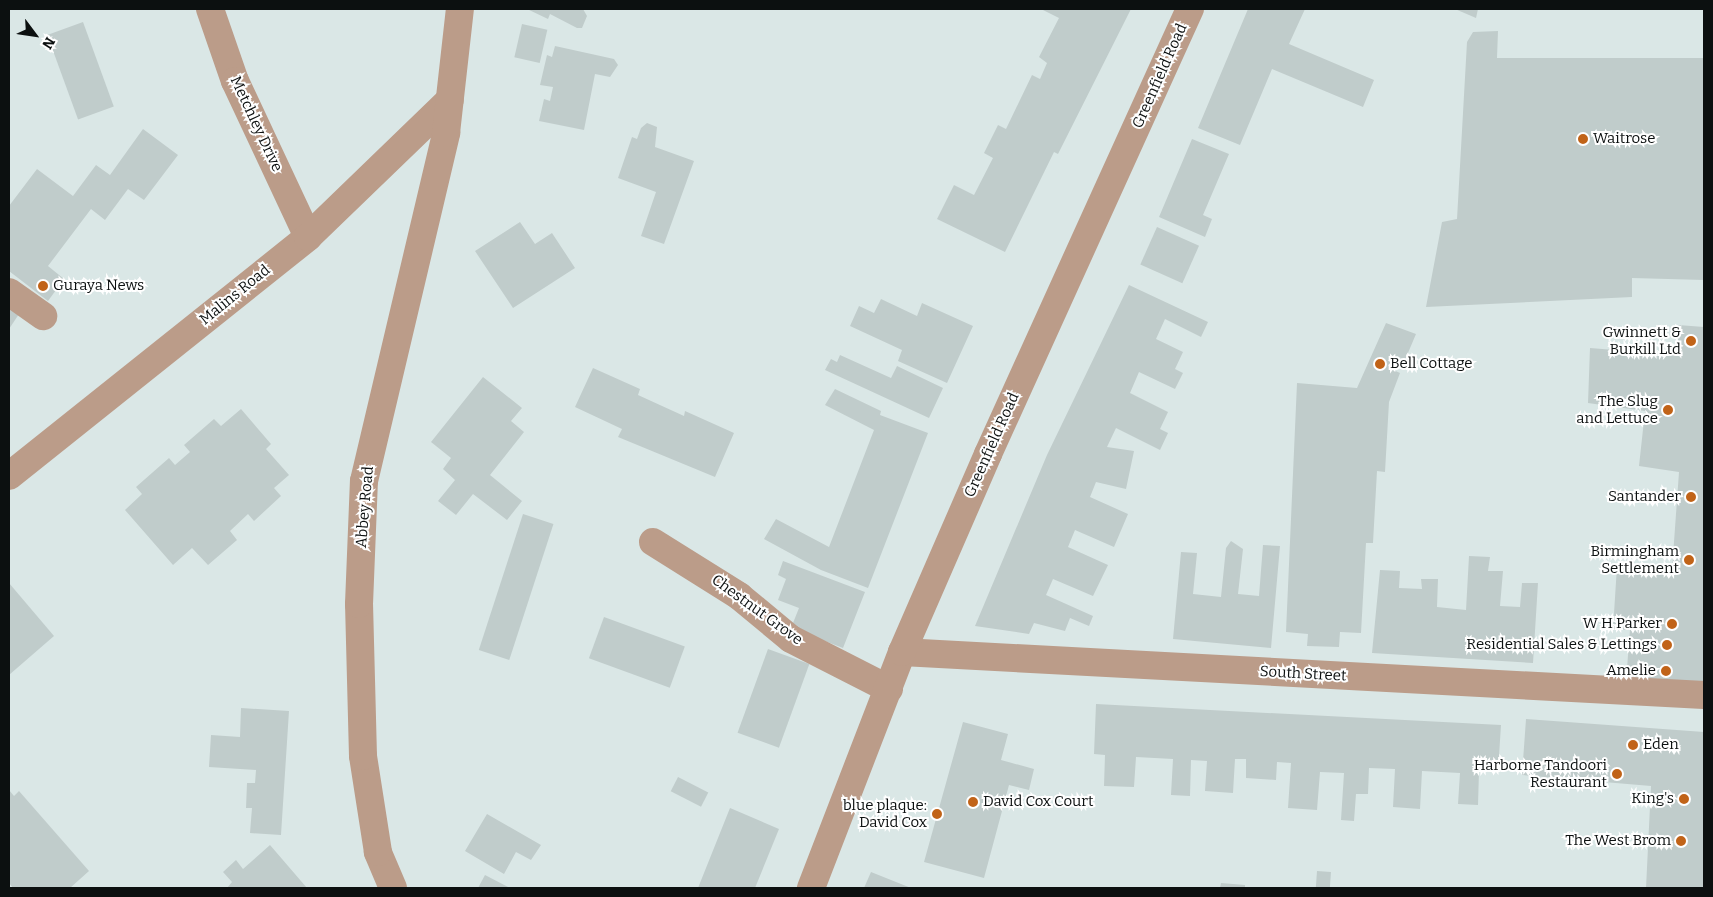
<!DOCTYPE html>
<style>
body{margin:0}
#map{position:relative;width:1713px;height:897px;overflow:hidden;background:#dae7e6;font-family:Bitter,serif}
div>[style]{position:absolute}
.building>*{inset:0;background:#c0cccb;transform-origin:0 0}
.minor>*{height:28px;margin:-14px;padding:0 14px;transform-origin:14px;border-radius:14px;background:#bb9c89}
.dots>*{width:14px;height:14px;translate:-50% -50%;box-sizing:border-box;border:2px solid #fff;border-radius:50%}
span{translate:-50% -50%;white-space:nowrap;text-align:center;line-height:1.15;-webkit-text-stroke:4px #fff;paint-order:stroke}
.street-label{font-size:15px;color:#0c1010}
.poi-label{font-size:15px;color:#0c1010}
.left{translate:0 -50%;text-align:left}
.right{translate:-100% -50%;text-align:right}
.frame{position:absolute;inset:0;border:10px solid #0c1010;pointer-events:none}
.north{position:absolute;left:10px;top:10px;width:50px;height:50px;-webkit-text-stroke:4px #fff;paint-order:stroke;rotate:121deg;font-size:14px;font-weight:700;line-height:20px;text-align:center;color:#0c1010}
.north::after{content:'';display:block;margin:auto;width:18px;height:22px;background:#0c1010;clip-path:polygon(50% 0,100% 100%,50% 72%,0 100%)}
</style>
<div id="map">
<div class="building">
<i style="clip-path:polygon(527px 9px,583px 9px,587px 16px,582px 28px,577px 28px,550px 14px,548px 19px)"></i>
<i style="clip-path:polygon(1041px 9px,1131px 9px,1058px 154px,1054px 152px,1005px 252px,937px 219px,954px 185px,974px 195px,993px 158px,984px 153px,998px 125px,1006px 129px,1032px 75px,1040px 79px,1047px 63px,1039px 57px,1059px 18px)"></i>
<i style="clip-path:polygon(1248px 9px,1305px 9px,1289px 44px,1374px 80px,1363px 107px,1272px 69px,1240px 145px,1198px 128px)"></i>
<i style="clip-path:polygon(1455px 9px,1478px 9px,1476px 18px)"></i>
<i style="left:83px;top:22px;width:90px;height:38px;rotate:70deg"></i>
<i style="left:522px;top:24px;width:26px;height:34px;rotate:13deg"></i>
<i style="clip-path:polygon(1498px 31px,1497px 58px,1704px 58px,1704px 280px,1632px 278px,1632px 297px,1426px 307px,1442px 222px,1457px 219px,1467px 42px,1473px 32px)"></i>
<i style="clip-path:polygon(555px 46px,614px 59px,618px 65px,610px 77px,595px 74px,584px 130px,539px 121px,544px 99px,550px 101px,553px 87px,540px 85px,547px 55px,552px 57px)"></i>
<i style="clip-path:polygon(647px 123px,657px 127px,655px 147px,694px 161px,664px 244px,641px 236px,656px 192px,618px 178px,632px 137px,637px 139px,641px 128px)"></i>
<i style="clip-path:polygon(143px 129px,178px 155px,144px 200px,128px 189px,105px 220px,91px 209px,48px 266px,64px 279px,48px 301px,9px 271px,9px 206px,37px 169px,73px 196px,96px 165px,110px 175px)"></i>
<i style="clip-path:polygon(1192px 139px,1229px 154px,1203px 215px,1212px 219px,1205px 237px,1159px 217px)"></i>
<i style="clip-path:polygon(520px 222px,535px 244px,552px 233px,575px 268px,513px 308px,475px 251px)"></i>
<i style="left:1157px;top:227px;width:46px;height:41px;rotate:24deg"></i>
<i style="clip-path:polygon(1129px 285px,1208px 322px,1201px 337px,1165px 319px,1156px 339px,1183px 352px,1175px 369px,1183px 373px,1175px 389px,1139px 372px,1130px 393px,1168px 412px,1160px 429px,1168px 433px,1160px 450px,1116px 428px,1107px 447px,1134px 451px,1126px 489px,1096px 482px,1090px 497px,1128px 514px,1114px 547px,1075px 530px,1068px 547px,1108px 565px,1093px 596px,1053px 579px,1046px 595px,1093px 616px,1089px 626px,1070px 618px,1065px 631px,1034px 623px,1029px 634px,975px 626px,1047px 455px)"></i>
<i style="clip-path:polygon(881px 299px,917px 316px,922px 303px,973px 326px,947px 383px,898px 361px,902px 350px,850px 326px,859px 306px,874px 313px)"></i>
<i style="clip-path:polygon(9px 307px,19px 314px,9px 329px)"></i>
<i style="clip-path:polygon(1386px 323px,1416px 334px,1405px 360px,1397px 356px,1391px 369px,1400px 373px,1389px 402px,1385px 472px,1377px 471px,1373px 543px,1366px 543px,1361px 633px,1340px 632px,1339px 647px,1307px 646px,1308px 634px,1286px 632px,1297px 383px,1357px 388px)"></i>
<i style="clip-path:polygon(1678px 325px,1704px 327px,1704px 686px,1626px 681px,1630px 630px,1613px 629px,1617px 566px,1672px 570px,1679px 472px,1639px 466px,1645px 411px,1588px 403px,1590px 348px,1676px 355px)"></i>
<i style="clip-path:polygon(840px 355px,891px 378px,897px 366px,943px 388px,929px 418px,825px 370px,831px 359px,837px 362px)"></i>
<i style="clip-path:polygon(593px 368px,640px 389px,638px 395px,684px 416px,685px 411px,734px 433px,715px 477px,618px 437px,622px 429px,575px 407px)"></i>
<i style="clip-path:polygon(483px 377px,522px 408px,511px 421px,524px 432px,490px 475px,522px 501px,507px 520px,473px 494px,456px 515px,438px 501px,455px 480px,443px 469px,451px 458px,431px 442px)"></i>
<i style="clip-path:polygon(835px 389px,881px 411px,880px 415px,928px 433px,868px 588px,821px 570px,764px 539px,776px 519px,829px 547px,874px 430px,825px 405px)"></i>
<i style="clip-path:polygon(241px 409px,271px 444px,266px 449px,289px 475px,274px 488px,281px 496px,254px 521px,248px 514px,230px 531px,237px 540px,208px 565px,192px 548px,173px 565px,125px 510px,142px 494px,136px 487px,169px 458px,175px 465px,190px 452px,184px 445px,214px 419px,221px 426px)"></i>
<i style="left:523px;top:514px;width:32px;height:143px;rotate:18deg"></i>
<i style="clip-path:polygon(1231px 541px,1243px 549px,1238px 594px,1259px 596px,1263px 545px,1280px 546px,1271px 648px,1173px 639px,1181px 552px,1197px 553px,1193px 594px,1221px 597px,1226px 548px)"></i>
<i style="clip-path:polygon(1469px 556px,1490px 557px,1488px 571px,1503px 571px,1500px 606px,1520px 607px,1522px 583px,1538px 583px,1533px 663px,1372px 653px,1380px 570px,1400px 571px,1399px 588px,1422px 589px,1421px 579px,1438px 579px,1437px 607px,1466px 610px)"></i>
<i style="clip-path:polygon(783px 561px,865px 592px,843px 648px,791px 628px,799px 608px,778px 600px,786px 579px,778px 575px)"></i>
<i style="clip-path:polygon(9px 583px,54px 636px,9px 675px)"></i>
<i style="left:604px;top:617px;width:86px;height:44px;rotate:20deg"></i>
<i style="left:768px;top:649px;width:44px;height:89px;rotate:20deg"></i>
<i style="clip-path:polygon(1096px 704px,1501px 725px,1498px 772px,1479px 771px,1478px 805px,1458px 804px,1460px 773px,1422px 771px,1420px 809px,1393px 807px,1395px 769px,1369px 768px,1368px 794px,1356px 794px,1354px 821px,1341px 820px,1344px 773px,1320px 772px,1317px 810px,1288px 808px,1291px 763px,1277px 762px,1276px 780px,1246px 778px,1246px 759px,1235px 759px,1233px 793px,1205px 791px,1207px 761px,1191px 760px,1190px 796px,1171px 795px,1173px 759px,1136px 757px,1134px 787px,1104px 786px,1105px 755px,1094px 754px)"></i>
<i style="clip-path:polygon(241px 708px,289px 711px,281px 835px,250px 833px,252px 808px,246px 808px,247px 783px,255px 783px,256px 770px,209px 767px,211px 735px,240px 737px)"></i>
<i style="clip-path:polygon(1526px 719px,1704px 732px,1704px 888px,1646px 888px,1651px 786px,1522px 775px)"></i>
<i style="clip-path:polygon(963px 722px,1008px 734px,1001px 760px,1034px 769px,1029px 790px,1009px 785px,984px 878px,924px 862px)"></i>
<i style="left:678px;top:777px;width:34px;height:16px;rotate:27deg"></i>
<i style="clip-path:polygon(9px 790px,14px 796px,19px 791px,89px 871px,70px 888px,13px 888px,9px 883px)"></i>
<i style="clip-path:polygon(730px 808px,779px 829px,755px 888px,698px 888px)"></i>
<i style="clip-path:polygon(487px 814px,541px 845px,531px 860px,516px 852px,504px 874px,465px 851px)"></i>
<i style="clip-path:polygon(270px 845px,307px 888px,227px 888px,232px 882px,223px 872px,236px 860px,243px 869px)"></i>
<i style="left:1317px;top:871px;width:14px;height:17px;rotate:4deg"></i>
<i style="clip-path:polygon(871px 872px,911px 888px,864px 888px)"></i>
<i style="clip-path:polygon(485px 875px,510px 888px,478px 888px)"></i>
<i style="clip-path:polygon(1221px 883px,1245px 885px,1245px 888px,1220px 888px)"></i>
</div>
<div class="minor">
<i style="left:210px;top:9px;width:76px;rotate:70.9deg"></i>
<i style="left:235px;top:81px;width:172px;rotate:64.9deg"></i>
<i style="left:9px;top:292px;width:42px;rotate:35.2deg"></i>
<i style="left:9px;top:476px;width:383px;rotate:-38.6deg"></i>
<i style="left:308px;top:237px;width:197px;rotate:-44deg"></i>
<i style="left:653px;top:542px;width:102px;rotate:32.1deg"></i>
<i style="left:739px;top:596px;width:67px;rotate:39.6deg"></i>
<i style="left:791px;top:639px;width:110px;rotate:27deg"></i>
<i style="left:902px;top:652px;width:803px;rotate:3.07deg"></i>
<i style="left:393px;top:888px;width:39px;rotate:-113deg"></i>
<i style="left:378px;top:852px;width:97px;rotate:-98.9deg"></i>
<i style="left:363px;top:756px;width:152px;rotate:-91.5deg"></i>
<i style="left:359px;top:604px;width:123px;rotate:-87.7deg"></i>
<i style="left:364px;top:481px;width:358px;rotate:-76.7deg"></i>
<i style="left:446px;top:133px;width:125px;rotate:-83.6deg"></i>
<i style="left:811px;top:888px;width:253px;rotate:-68.9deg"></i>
<i style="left:902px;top:652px;width:216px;rotate:-66.5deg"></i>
<i style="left:988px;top:454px;width:489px;rotate:-65.6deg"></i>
</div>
<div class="dots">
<i style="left:1583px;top:139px;background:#c16318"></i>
<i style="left:43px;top:286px;background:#c16318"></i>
<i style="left:1691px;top:341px;background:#c16318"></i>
<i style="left:1380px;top:364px;background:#c16318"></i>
<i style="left:1668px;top:410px;background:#c16318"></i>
<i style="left:1691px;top:497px;background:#c16318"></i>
<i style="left:1689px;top:560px;background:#c16318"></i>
<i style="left:1672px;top:624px;background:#c16318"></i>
<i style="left:1667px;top:645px;background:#c16318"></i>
<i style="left:1666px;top:671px;background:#c16318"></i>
<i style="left:1633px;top:745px;background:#c16318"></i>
<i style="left:1617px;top:774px;background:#c16318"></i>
<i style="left:1684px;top:799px;background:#c16318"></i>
<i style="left:973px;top:802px;background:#c16318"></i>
<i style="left:937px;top:814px;background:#c16318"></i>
<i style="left:1681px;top:841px;background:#c16318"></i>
</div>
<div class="street-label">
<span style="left:1160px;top:76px;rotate:-66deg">Greenfield Road</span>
<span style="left:256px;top:124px;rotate:65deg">Metchley Drive</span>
<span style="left:235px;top:295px;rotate:-39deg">Malins Road</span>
<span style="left:992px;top:445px;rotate:-66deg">Greenfield Road</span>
<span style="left:365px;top:507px;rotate:-85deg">Abbey Road</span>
<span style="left:757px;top:610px;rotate:36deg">Chestnut Grove</span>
<span style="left:1303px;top:674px;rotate:3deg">South Street</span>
</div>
<div class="poi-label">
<span class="left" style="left:1593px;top:139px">Waitrose</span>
<span class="left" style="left:53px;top:286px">Guraya News</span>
<span class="right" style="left:1681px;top:341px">Gwinnett &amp;<br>Burkill Ltd</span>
<span class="left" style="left:1390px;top:364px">Bell Cottage</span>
<span class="right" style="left:1658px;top:410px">The Slug<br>and Lettuce</span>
<span class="right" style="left:1681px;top:497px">Santander</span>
<span class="right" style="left:1679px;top:560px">Birmingham<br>Settlement</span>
<span class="right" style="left:1662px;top:624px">W H Parker</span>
<span class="right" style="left:1657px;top:645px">Residential Sales &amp; Lettings</span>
<span class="right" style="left:1656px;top:671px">Amelie</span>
<span class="left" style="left:1643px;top:745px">Eden</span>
<span class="right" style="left:1607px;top:774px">Harborne Tandoori<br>Restaurant</span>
<span class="right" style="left:1674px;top:799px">King's</span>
<span class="left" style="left:983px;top:802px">David Cox Court</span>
<span class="right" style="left:927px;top:814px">blue plaque:<br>David Cox</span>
<span class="right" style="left:1671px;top:841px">The West Brom</span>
</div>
<div class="frame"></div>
<div class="north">N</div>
</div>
